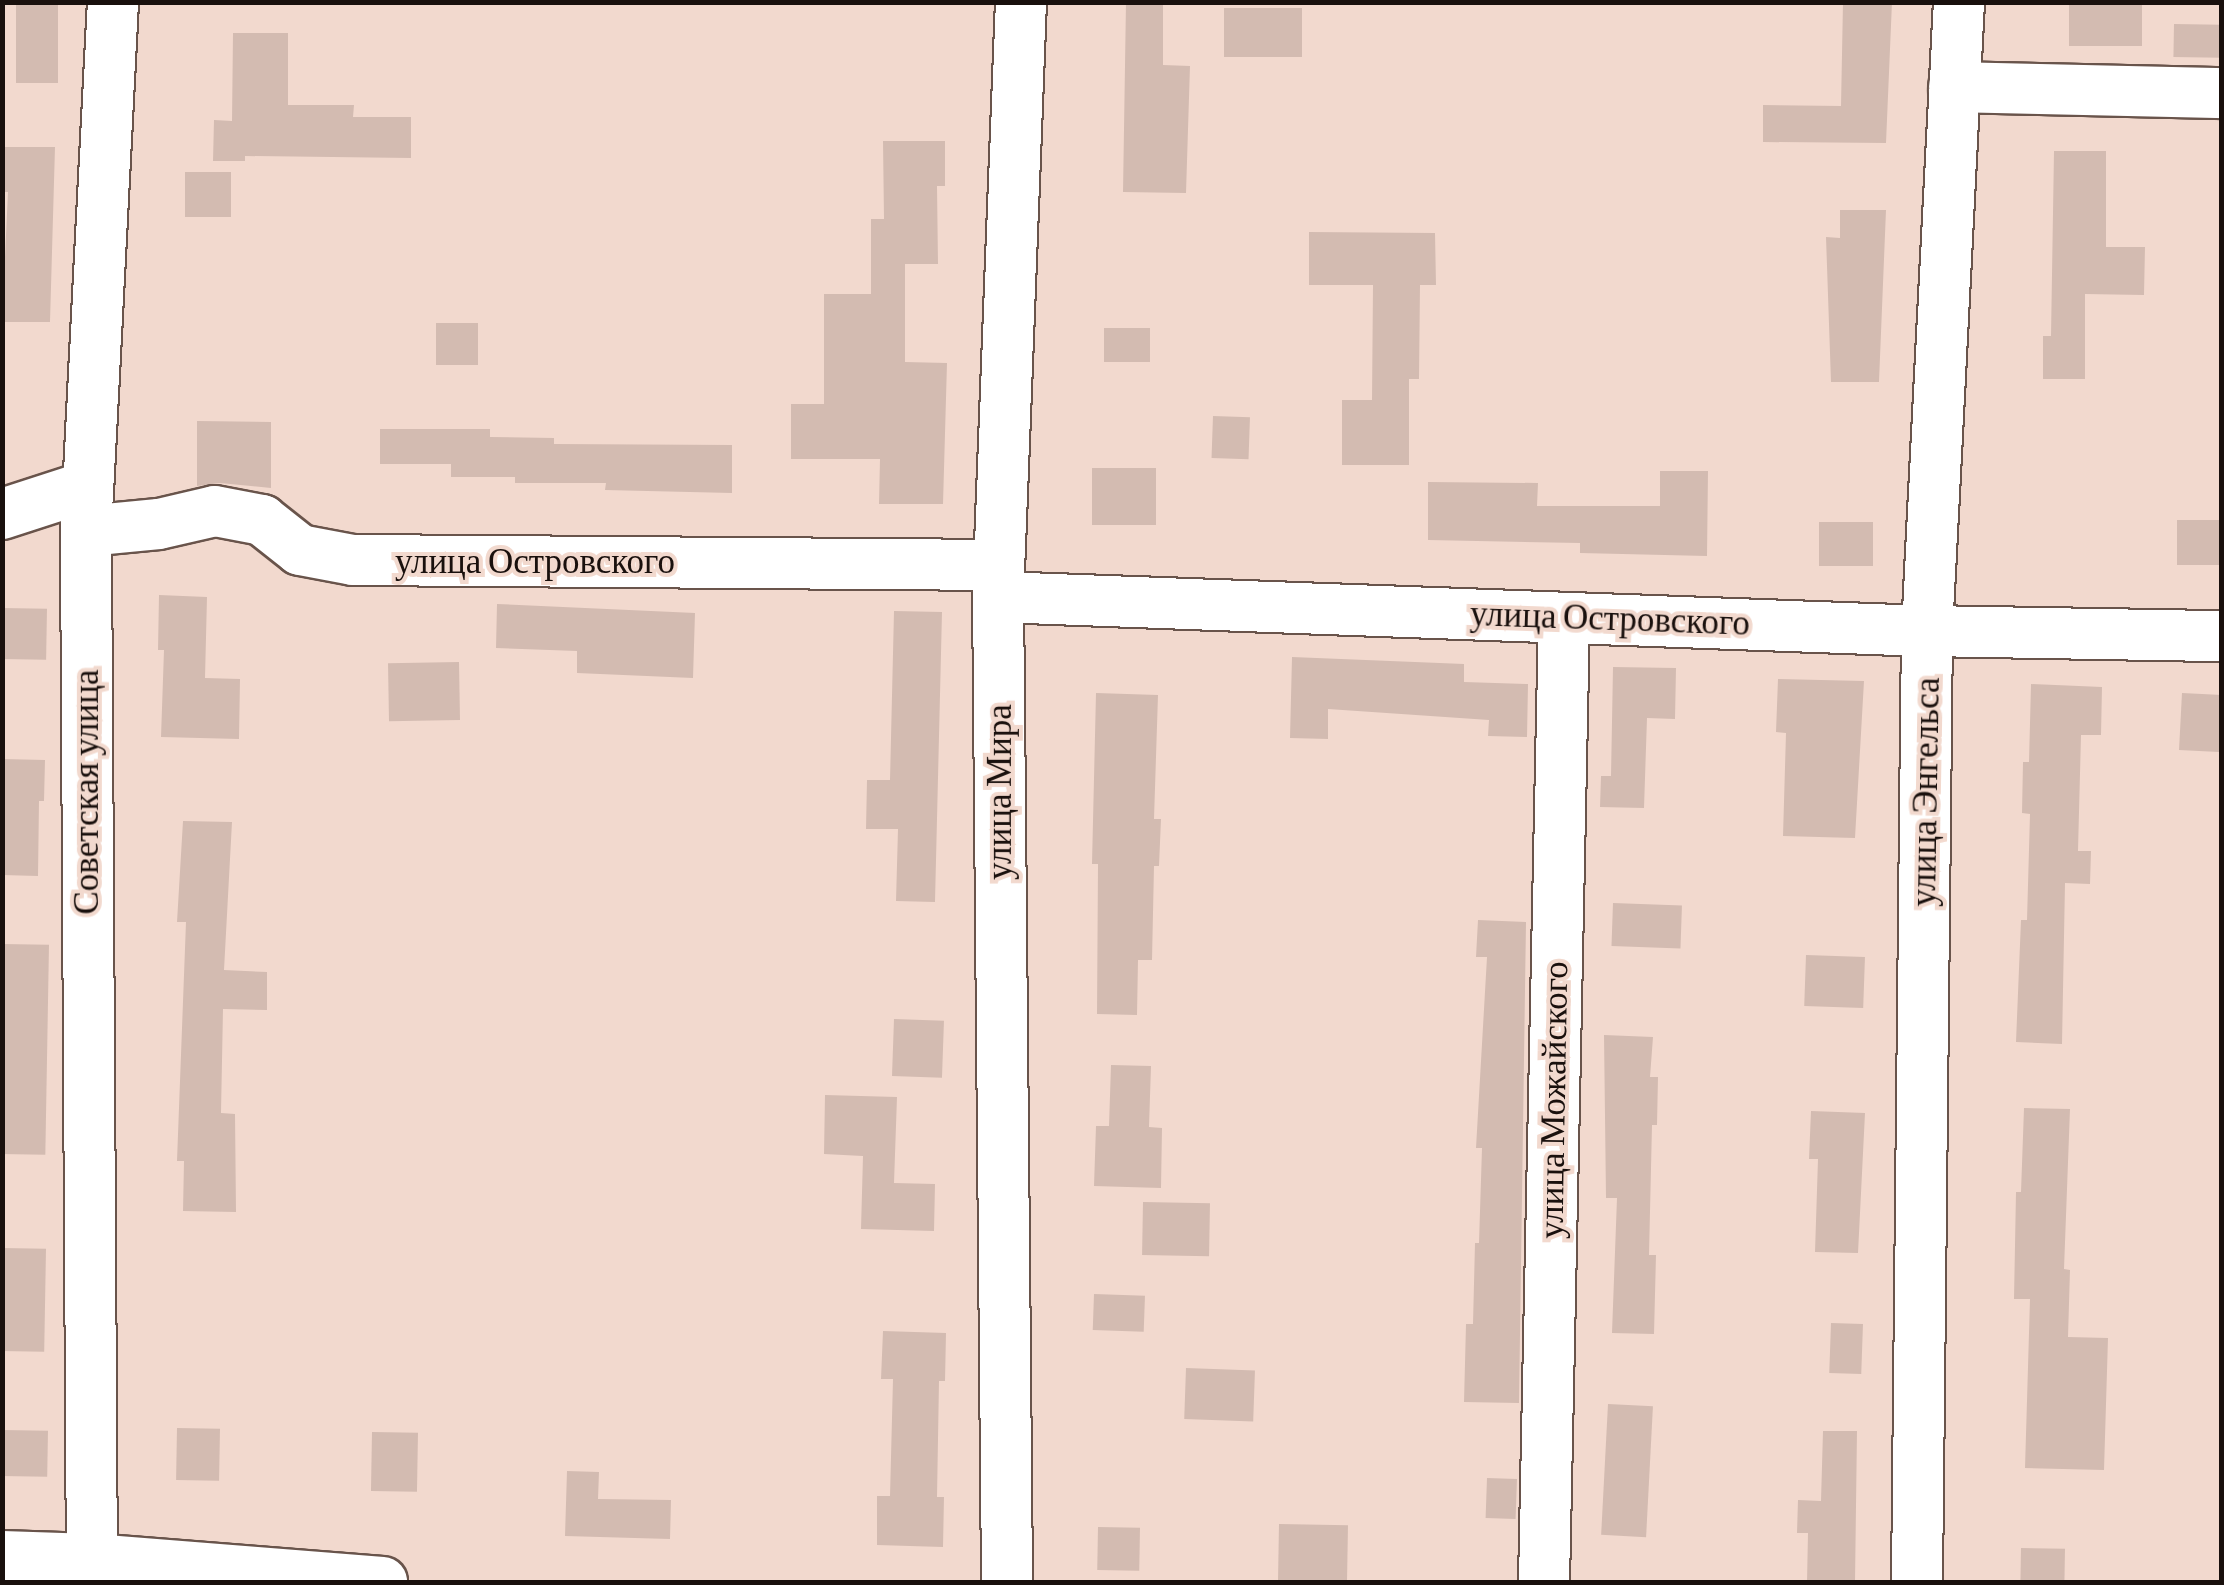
<!DOCTYPE html>
<meta charset="utf-8">
<style>
body{margin:0}
#map{position:relative;width:2224px;height:1585px;overflow:hidden;background:#f2d9ce;font-family:"Crimson Pro",serif}
div>[style]{position:absolute}
.building>*{inset:0;background:#d3bbb1;transform-origin:0 0}
.roads{filter:drop-shadow(2px 0 #69544b) drop-shadow(-2px 0 #69544b) drop-shadow(0 2px #69544b) drop-shadow(0 -2px #69544b)}
.minor>*{height:50px;margin:-25px;padding:0 25px;transform-origin:25px;border-radius:25px;background:#fff}
span{translate:-50% -50%;white-space:nowrap;text-align:center;line-height:1.15;-webkit-text-stroke:8px #f2d9ce;paint-order:stroke}
.street-label{font-size:35px;color:#19100d}
.frame{position:absolute;inset:0;border:5px solid #19100d;pointer-events:none}
</style>
<div id="map">
<div class="building">
<i style="left:16px;top:2px;width:42px;height:81px"></i>
<i style="clip-path:polygon(1126px 2px,1163px 2px,1163px 65px,1190px 66px,1186px 193px,1123px 192px)"></i>
<i style="clip-path:polygon(1843px 2px,1892px 2px,1886px 143px,1763px 142px,1763px 105px,1841px 106px)"></i>
<i style="left:2069px;top:2px;width:73px;height:44px"></i>
<i style="left:1224px;top:8px;width:78px;height:49px"></i>
<i style="left:2174px;top:24px;width:47px;height:33px;rotate:1deg"></i>
<i style="clip-path:polygon(233px 33px,288px 33px,288px 105px,354px 105px,353px 117px,411px 117px,411px 158px,245px 156px,245px 161px,213px 161px,214px 120px,232px 121px)"></i>
<i style="clip-path:polygon(883px 141px,945px 141px,945px 186px,937px 186px,938px 264px,905px 264px,905px 362px,947px 363px,943px 504px,879px 504px,880px 459px,791px 459px,791px 404px,824px 404px,824px 294px,871px 294px,871px 219px,884px 219px)"></i>
<i style="clip-path:polygon(2px 147px,55px 147px,50px 322px,2px 322px,8px 192px,2px 192px)"></i>
<i style="clip-path:polygon(2054px 151px,2106px 151px,2106px 247px,2145px 247px,2144px 295px,2085px 294px,2085px 379px,2043px 379px,2043px 336px,2051px 336px)"></i>
<i style="left:185px;top:172px;width:46px;height:45px"></i>
<i style="clip-path:polygon(1840px 210px,1886px 210px,1879px 382px,1831px 382px,1826px 237px,1840px 238px)"></i>
<i style="clip-path:polygon(1309px 232px,1435px 233px,1436px 285px,1420px 285px,1419px 379px,1409px 379px,1409px 465px,1342px 465px,1342px 400px,1372px 400px,1373px 285px,1309px 285px)"></i>
<i style="left:436px;top:323px;width:42px;height:42px"></i>
<i style="left:1104px;top:328px;width:46px;height:34px"></i>
<i style="left:1213px;top:416px;width:37px;height:42px;rotate:2deg"></i>
<i style="clip-path:polygon(197px 421px,271px 422px,271px 488px,220px 483px,197px 486px)"></i>
<i style="clip-path:polygon(380px 429px,490px 429px,490px 437px,554px 438px,554px 444px,732px 445px,732px 493px,605px 490px,606px 483px,515px 483px,515px 477px,451px 477px,451px 464px,380px 464px)"></i>
<i style="left:1092px;top:468px;width:64px;height:57px"></i>
<i style="clip-path:polygon(1660px 471px,1708px 471px,1707px 556px,1580px 553px,1580px 543px,1428px 540px,1428px 482px,1538px 483px,1537px 506px,1660px 506px)"></i>
<i style="left:2177px;top:520px;width:45px;height:45px"></i>
<i style="left:1819px;top:522px;width:54px;height:44px"></i>
<i style="clip-path:polygon(159px 595px,207px 597px,205px 678px,240px 679px,239px 739px,161px 737px,164px 650px,158px 650px)"></i>
<i style="clip-path:polygon(497px 604px,695px 613px,693px 678px,577px 673px,577px 651px,496px 648px)"></i>
<i style="left:2px;top:608px;width:45px;height:51px;rotate:1deg"></i>
<i style="clip-path:polygon(894px 611px,942px 612px,935px 902px,896px 901px,898px 829px,866px 829px,867px 780px,890px 780px)"></i>
<i style="clip-path:polygon(1292px 657px,1464px 664px,1464px 682px,1528px 684px,1527px 737px,1488px 736px,1489px 720px,1328px 709px,1328px 739px,1290px 738px)"></i>
<i style="left:459px;top:662px;width:58px;height:71px;rotate:89deg"></i>
<i style="clip-path:polygon(1613px 667px,1676px 668px,1675px 719px,1647px 718px,1644px 808px,1600px 807px,1601px 776px,1611px 776px)"></i>
<i style="clip-path:polygon(1778px 679px,1864px 681px,1855px 838px,1783px 836px,1786px 733px,1776px 732px)"></i>
<i style="clip-path:polygon(2031px 684px,2102px 687px,2101px 735px,2081px 735px,2078px 851px,2091px 851px,2090px 884px,2065px 883px,2062px 1044px,2016px 1042px,2021px 920px,2027px 920px,2030px 814px,2022px 813px,2023px 762px,2029px 762px)"></i>
<i style="clip-path:polygon(1096px 693px,1158px 695px,1154px 819px,1161px 819px,1159px 866px,1154px 866px,1152px 960px,1138px 960px,1137px 1015px,1097px 1014px,1098px 864px,1092px 864px)"></i>
<i style="left:2182px;top:693px;width:40px;height:57px;rotate:3deg"></i>
<i style="clip-path:polygon(2px 759px,45px 760px,44px 801px,39px 801px,38px 876px,2px 875px)"></i>
<i style="clip-path:polygon(183px 821px,232px 822px,224px 970px,267px 972px,267px 1010px,223px 1009px,221px 1113px,235px 1114px,236px 1212px,183px 1211px,184px 1161px,177px 1161px,186px 922px,177px 922px)"></i>
<i style="left:1613px;top:903px;width:69px;height:43px;rotate:2deg"></i>
<i style="clip-path:polygon(1478px 920px,1526px 922px,1519px 1403px,1464px 1402px,1466px 1324px,1473px 1324px,1475px 1243px,1479px 1243px,1482px 1148px,1476px 1148px,1487px 957px,1476px 957px)"></i>
<i style="left:2px;top:944px;width:47px;height:210px;rotate:1deg"></i>
<i style="left:1806px;top:955px;width:59px;height:51px;rotate:2deg"></i>
<i style="left:894px;top:1019px;width:50px;height:57px;rotate:2deg"></i>
<i style="clip-path:polygon(1604px 1035px,1653px 1037px,1650px 1077px,1658px 1077px,1657px 1125px,1652px 1125px,1649px 1255px,1656px 1255px,1654px 1334px,1612px 1333px,1617px 1198px,1606px 1198px)"></i>
<i style="clip-path:polygon(1111px 1065px,1151px 1066px,1149px 1127px,1162px 1128px,1161px 1188px,1094px 1186px,1096px 1126px,1109px 1126px)"></i>
<i style="clip-path:polygon(825px 1095px,897px 1097px,894px 1183px,935px 1184px,934px 1231px,861px 1229px,863px 1156px,824px 1154px)"></i>
<i style="clip-path:polygon(2024px 1108px,2070px 1109px,2064px 1269px,2070px 1270px,2068px 1337px,2108px 1338px,2104px 1470px,2025px 1468px,2030px 1299px,2014px 1299px,2016px 1192px,2021px 1192px)"></i>
<i style="clip-path:polygon(1811px 1111px,1865px 1113px,1858px 1253px,1815px 1252px,1818px 1159px,1809px 1159px)"></i>
<i style="left:1143px;top:1202px;width:67px;height:53px;rotate:1deg"></i>
<i style="left:2px;top:1248px;width:44px;height:103px;rotate:1deg"></i>
<i style="left:1094px;top:1294px;width:51px;height:36px;rotate:2deg"></i>
<i style="left:1831px;top:1323px;width:32px;height:50px;rotate:2deg"></i>
<i style="clip-path:polygon(883px 1331px,946px 1333px,945px 1381px,939px 1381px,937px 1497px,944px 1497px,943px 1547px,877px 1545px,877px 1496px,890px 1496px,893px 1379px,881px 1379px)"></i>
<i style="left:1186px;top:1368px;width:69px;height:51px;rotate:2deg"></i>
<i style="left:1608px;top:1404px;width:45px;height:131px;rotate:3deg"></i>
<i style="left:177px;top:1428px;width:43px;height:52px;rotate:1deg"></i>
<i style="left:2px;top:1430px;width:46px;height:46px;rotate:1deg"></i>
<i style="clip-path:polygon(1823px 1431px,1857px 1431px,1855px 1582px,1807px 1582px,1808px 1533px,1797px 1533px,1798px 1500px,1821px 1501px)"></i>
<i style="left:372px;top:1432px;width:46px;height:59px;rotate:1deg"></i>
<i style="clip-path:polygon(567px 1471px,599px 1472px,598px 1499px,671px 1500px,670px 1539px,565px 1536px)"></i>
<i style="left:1487px;top:1478px;width:30px;height:40px;rotate:2deg"></i>
<i style="left:1279px;top:1524px;width:69px;height:58px;rotate:1deg"></i>
<i style="left:1098px;top:1527px;width:42px;height:43px;rotate:1deg"></i>
<i style="left:2021px;top:1548px;width:44px;height:34px;rotate:1deg"></i>
</div>
<div class="roads">
<div class="minor">
<i style="left:1954px;top:87px;width:268px;rotate:1.3deg"></i>
<i style="left:2px;top:514px;width:90px;rotate:-18deg"></i>
<i style="left:86px;top:531px;width:73px;rotate:-5.5deg"></i>
<i style="left:159px;top:524px;width:57px;rotate:-13.1deg"></i>
<i style="left:215px;top:511px;width:48px;rotate:10.8deg"></i>
<i style="left:262px;top:520px;width:48px;rotate:38.3deg"></i>
<i style="left:300px;top:550px;width:54px;rotate:10.7deg"></i>
<i style="left:353px;top:560px;width:646px;rotate:0.44deg"></i>
<i style="left:998px;top:597px;width:930px;rotate:2.1deg"></i>
<i style="left:1927px;top:631px;width:295px;rotate:1deg"></i>
<i style="left:2px;top:1556px;width:90px;rotate:1.9deg"></i>
<i style="left:92px;top:1559px;width:291px;rotate:4.5deg"></i>
<i style="left:92px;top:1582px;width:1051px;rotate:-90.33deg"></i>
<i style="left:86px;top:531px;width:530px;rotate:-87.08deg"></i>
<i style="left:1007px;top:1582px;width:985px;rotate:-90.52deg"></i>
<i style="left:998px;top:597px;width:595px;rotate:-87.79deg"></i>
<i style="left:1544px;top:1582px;width:964px;rotate:-88.81deg"></i>
<i style="left:1917px;top:1582px;width:951px;rotate:-89.4deg"></i>
<i style="left:1927px;top:631px;width:630px;rotate:-87.09deg"></i>
</div>
</div>
<div class="street-label">
<span style="left:535px;top:562px">улица Островского</span>
<span style="left:1610px;top:619px;rotate:2deg">улица Островского</span>
<span style="left:87px;top:792px;rotate:-90deg">Советская улица</span>
<span style="left:1000px;top:792px;rotate:-90deg">улица Мира</span>
<span style="left:1926px;top:792px;rotate:-89deg">улица Энгельса</span>
<span style="left:1554px;top:1100px;rotate:-89deg">улица Можайского</span>
</div>
<div class="frame"></div>
</div>
